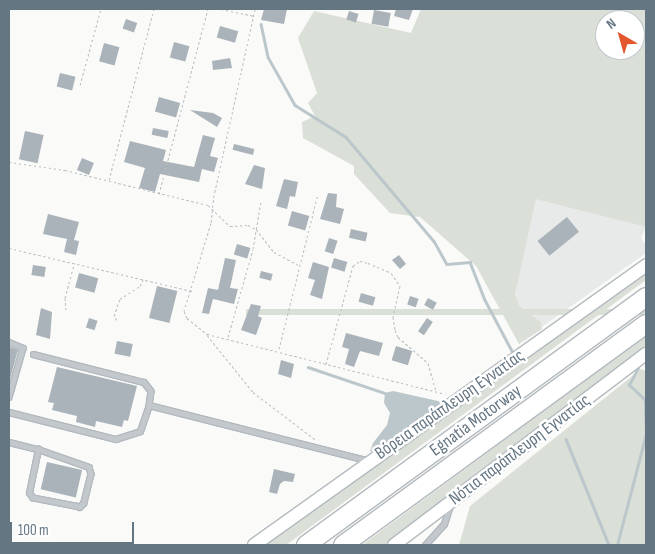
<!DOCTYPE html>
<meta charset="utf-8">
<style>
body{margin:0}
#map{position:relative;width:655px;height:554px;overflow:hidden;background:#fafaf8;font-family:"Sofia Sans Condensed",sans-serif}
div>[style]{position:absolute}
.built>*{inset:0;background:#e8e9e9}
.green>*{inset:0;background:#dadfd7;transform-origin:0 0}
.water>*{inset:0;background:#bbc7cb}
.stream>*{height:2.5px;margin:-1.25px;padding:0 1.25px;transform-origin:1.25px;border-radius:1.25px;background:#bbc7cb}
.building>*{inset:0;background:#aab3b9;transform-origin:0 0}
.path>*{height:1px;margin-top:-0.5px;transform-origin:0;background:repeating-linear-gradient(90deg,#bbbfc2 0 2.5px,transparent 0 5px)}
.roads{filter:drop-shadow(1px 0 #b3babf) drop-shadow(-1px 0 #b3babf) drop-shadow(0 1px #b3babf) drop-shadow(0 -1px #b3babf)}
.lane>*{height:4.5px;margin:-2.25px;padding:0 2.25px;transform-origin:2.25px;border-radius:2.25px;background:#c3c8cc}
.secondary>*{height:12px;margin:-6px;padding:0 6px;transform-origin:6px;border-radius:6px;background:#fff}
.highway>*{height:18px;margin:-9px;padding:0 9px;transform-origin:9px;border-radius:9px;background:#fff}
span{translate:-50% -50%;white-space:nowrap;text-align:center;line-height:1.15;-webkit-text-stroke:5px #fff;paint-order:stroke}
.street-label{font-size:18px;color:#657683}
.frame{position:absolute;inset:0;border:10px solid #657683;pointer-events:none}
.north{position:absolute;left:595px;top:10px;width:50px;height:50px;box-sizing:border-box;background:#fff;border:1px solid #c1c8cd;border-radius:50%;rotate:322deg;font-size:14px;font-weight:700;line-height:20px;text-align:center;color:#657683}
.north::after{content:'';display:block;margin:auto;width:18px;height:22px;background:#e4572e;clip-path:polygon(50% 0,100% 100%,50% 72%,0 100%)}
.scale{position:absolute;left:10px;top:522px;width:124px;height:22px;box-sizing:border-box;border:2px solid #657683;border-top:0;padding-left:6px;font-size:15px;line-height:18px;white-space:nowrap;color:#657683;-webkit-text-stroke:4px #fff;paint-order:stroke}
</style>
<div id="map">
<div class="built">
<i style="clip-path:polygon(536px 198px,646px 227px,641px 238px,646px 245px,646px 253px,542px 327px,541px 322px,518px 306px,515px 292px)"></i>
</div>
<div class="green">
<i style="clip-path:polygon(evenodd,421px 9px,646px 9px,646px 227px,536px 199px,515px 294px,519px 306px,541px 322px,542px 329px,519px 344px,476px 266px,420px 217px,390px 213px,354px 174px,354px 166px,303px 138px,302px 122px,315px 116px,308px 103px,317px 93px,298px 38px,314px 11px,411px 33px,421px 9px,605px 20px,635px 20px,635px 50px,605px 50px,605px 20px)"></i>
<i style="clip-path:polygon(646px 269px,646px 280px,286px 545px,265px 545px)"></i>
<i style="left:646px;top:309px;width:6px;height:400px;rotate:90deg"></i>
<i style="clip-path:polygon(646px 336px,646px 351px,388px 545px,362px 545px)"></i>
<i style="clip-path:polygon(641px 369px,646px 371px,646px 545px,459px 545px,470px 506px)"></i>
</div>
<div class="water">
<i style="clip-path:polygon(393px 391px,447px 403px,373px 452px,370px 451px,373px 443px,387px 425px,390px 413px,384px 403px,385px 393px)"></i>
</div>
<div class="stream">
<i style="left:261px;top:24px;width:34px;rotate:78deg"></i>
<i style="left:268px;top:57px;width:55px;rotate:60.6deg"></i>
<i style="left:295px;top:105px;width:60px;rotate:32.1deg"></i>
<i style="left:346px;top:137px;width:136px;rotate:49.8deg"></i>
<i style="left:434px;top:241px;width:26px;rotate:61deg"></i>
<i style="left:447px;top:264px;width:23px;rotate:-5deg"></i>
<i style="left:470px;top:262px;width:41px;rotate:68.5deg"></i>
<i style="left:485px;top:300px;width:58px;rotate:62.1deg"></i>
<i style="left:308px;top:367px;width:81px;rotate:18.7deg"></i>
<i style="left:566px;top:439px;width:114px;rotate:67.9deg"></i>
<i style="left:617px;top:545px;width:115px;rotate:-75.4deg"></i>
<i style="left:646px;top:434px;width:34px;rotate:-92deg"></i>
<i style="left:645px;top:400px;width:22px;rotate:-137deg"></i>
<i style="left:629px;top:385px;width:19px;rotate:-62deg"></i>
</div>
<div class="building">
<i style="clip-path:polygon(264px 9px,287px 9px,284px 24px,261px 20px)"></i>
<i style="clip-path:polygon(396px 9px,413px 9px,409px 20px,394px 16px)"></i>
<i style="left:374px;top:10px;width:17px;height:14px;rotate:10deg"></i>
<i style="left:349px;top:11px;width:10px;height:9px;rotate:17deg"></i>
<i style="left:126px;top:19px;width:12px;height:10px;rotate:20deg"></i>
<i style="left:220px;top:26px;width:19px;height:12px;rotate:16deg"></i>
<i style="left:174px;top:42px;width:16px;height:16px;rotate:15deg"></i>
<i style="left:104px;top:43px;width:16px;height:19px;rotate:15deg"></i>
<i style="clip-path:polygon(230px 58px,232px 68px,213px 70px,212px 61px)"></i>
<i style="left:60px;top:73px;width:16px;height:14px;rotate:14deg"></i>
<i style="left:159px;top:97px;width:22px;height:15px;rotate:16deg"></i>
<i style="clip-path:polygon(190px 110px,213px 113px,222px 118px,217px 127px)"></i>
<i style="left:153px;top:128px;width:16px;height:7px;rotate:11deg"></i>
<i style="left:25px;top:131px;width:19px;height:29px;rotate:12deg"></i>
<i style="clip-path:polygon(203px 135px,215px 138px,210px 156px,218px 158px,214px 172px,202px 169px,199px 182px,160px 174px,155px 192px,139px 188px,145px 168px,124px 162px,130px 141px,166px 150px,163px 161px,194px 167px)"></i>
<i style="left:234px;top:144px;width:21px;height:6px;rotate:14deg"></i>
<i style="left:82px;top:158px;width:13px;height:13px;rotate:23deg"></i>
<i style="clip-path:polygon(254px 165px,265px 168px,262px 189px,245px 184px)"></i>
<i style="clip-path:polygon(284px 179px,298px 182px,295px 197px,290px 196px,287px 209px,276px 206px)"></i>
<i style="clip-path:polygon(328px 193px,337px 194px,336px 207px,344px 209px,340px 224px,320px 219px)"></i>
<i style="left:292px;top:211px;width:18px;height:15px;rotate:16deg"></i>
<i style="clip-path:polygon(48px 214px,79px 222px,74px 240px,79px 241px,76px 255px,64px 252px,67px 239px,43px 234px)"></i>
<i style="left:567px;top:217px;width:19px;height:38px;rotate:51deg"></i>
<i style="left:351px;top:229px;width:17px;height:9px;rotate:13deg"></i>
<i style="left:329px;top:238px;width:9px;height:14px;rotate:18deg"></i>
<i style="left:237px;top:244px;width:14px;height:11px;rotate:17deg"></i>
<i style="clip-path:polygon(399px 255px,406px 264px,400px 269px,392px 260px)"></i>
<i style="clip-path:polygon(225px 258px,236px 260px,230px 288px,238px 289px,234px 304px,213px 299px,209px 314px,202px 313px,208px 288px,218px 290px)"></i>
<i style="left:334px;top:258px;width:14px;height:10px;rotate:17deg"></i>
<i style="clip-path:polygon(313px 262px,329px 267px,322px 299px,310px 295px,315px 280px,308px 278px)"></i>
<i style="left:33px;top:265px;width:13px;height:10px;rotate:9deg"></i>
<i style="left:261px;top:271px;width:12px;height:7px;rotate:14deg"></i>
<i style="left:79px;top:273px;width:20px;height:15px;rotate:15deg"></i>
<i style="left:157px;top:286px;width:21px;height:33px;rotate:14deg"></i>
<i style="left:361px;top:293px;width:15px;height:9px;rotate:16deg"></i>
<i style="left:410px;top:296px;width:9px;height:9px;rotate:18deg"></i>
<i style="left:428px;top:298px;width:10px;height:8px;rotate:29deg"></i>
<i style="clip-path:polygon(251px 304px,261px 306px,258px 316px,262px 318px,256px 335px,241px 330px)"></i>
<i style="clip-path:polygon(41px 308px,52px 312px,50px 339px,36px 335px)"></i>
<i style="left:89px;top:318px;width:9px;height:10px;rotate:18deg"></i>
<i style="left:427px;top:318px;width:7px;height:16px;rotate:34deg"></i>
<i style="clip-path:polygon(346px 333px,383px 343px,379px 356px,360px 351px,354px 367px,345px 364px,349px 349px,342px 347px)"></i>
<i style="left:117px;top:341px;width:16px;height:13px;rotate:11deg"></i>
<i style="left:396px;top:346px;width:17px;height:15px;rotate:17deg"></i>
<i style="clip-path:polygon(9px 347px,18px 350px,10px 379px,9px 378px)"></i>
<i style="clip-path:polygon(281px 360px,294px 364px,291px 378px,278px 374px)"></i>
<i style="clip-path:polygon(57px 367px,137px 386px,128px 421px,124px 420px,122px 427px,96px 421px,95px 427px,76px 422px,77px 416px,52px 410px,54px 403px,48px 402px)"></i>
<i style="left:47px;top:462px;width:36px;height:28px;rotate:13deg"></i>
<i style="clip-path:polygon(274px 469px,295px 474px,293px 482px,284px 481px,280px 484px,277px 494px,269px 492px)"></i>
</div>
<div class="path">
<i style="left:221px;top:9px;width:33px;rotate:12deg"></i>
<i style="left:255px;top:9px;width:190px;rotate:102.4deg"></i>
<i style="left:214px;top:195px;width:28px;rotate:96deg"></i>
<i style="left:211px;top:223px;width:92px;rotate:107.1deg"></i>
<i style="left:184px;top:311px;width:8px;rotate:67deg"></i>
<i style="left:187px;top:318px;width:26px;rotate:39deg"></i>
<i style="left:207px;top:334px;width:246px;rotate:14.1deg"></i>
<i style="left:80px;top:85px;width:79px;rotate:-74.6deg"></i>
<i style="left:9px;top:162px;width:57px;rotate:8.1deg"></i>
<i style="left:65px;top:170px;width:147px;rotate:13.8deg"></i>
<i style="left:208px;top:205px;width:30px;rotate:44deg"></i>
<i style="left:230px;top:226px;width:18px;rotate:-3deg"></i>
<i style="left:248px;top:225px;width:9px;rotate:27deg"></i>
<i style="left:256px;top:229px;width:29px;rotate:52deg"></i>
<i style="left:274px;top:252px;width:30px;rotate:28deg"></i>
<i style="left:109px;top:180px;width:177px;rotate:-75.3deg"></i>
<i style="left:159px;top:194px;width:191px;rotate:-75.2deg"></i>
<i style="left:9px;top:248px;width:189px;rotate:13.2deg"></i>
<i style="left:66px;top:310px;width:12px;rotate:-95deg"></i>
<i style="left:65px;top:298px;width:34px;rotate:-75deg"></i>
<i style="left:117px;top:320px;width:5px;rotate:-127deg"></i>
<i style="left:114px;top:316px;width:18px;rotate:-71deg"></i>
<i style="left:120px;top:299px;width:24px;rotate:-33deg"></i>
<i style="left:140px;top:286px;width:7px;rotate:-63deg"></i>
<i style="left:207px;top:335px;width:73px;rotate:51.1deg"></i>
<i style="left:253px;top:392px;width:79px;rotate:37.3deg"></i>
<i style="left:228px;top:337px;width:91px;rotate:-74.1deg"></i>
<i style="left:253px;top:249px;width:49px;rotate:-80.5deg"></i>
<i style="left:279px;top:349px;width:160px;rotate:-75.9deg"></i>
<i style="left:326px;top:364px;width:102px;rotate:-74.6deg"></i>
<i style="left:353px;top:266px;width:9px;rotate:-36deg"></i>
<i style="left:360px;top:261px;width:8px;rotate:14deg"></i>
<i style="left:368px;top:263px;width:25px;rotate:23deg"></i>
<i style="left:391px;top:273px;width:16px;rotate:55deg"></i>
<i style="left:400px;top:286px;width:32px;rotate:103deg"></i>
<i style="left:393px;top:317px;width:13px;rotate:81deg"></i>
<i style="left:395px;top:330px;width:8px;rotate:67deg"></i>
<i style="left:398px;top:337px;width:40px;rotate:41deg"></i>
<i style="left:428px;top:363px;width:29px;rotate:74deg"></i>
</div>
<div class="roads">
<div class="lane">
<i style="left:9px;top:342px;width:15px;rotate:23deg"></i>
<i style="left:23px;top:348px;width:51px;rotate:105.9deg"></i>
<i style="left:33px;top:354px;width:114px;rotate:14.2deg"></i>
<i style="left:144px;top:382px;width:11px;rotate:52deg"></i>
<i style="left:151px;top:391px;width:14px;rotate:98deg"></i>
<i style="left:9px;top:412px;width:110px;rotate:14.2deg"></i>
<i style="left:116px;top:439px;width:25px;rotate:-18deg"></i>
<i style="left:140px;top:431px;width:28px;rotate:-71deg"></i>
<i style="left:149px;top:405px;width:225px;rotate:14.2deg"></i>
<i style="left:9px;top:442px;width:30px;rotate:14deg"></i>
<i style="left:38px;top:449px;width:54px;rotate:19.4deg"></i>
<i style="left:89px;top:467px;width:7px;rotate:74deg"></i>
<i style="left:91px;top:474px;width:30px;rotate:104deg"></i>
<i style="left:84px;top:503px;width:6px;rotate:135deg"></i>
<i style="left:80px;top:507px;width:48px;rotate:-169.2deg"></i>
<i style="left:33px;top:498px;width:6px;rotate:-129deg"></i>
<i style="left:29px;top:493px;width:45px;rotate:-78.4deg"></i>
<i style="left:425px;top:545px;width:28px;rotate:-48deg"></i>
<i style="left:444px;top:524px;width:19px;rotate:-72deg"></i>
</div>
<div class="secondary">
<i style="left:254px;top:545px;width:482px;rotate:-35.5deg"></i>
<i style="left:394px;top:545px;width:316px;rotate:-37.2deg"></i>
</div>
<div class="highway">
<i style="left:306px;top:545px;width:421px;rotate:-36.1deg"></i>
<i style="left:343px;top:545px;width:375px;rotate:-36.1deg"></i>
</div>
</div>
<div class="street-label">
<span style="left:450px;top:405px;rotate:-35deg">Βόρεια παράπλευρη Εγνατίας</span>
<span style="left:476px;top:421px;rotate:-36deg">Egnatia Motorway</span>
<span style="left:520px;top:450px;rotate:-37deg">Νότια παράπλευρη Εγνατίας</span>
</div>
<div class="frame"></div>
<div class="north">N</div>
<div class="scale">100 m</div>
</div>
